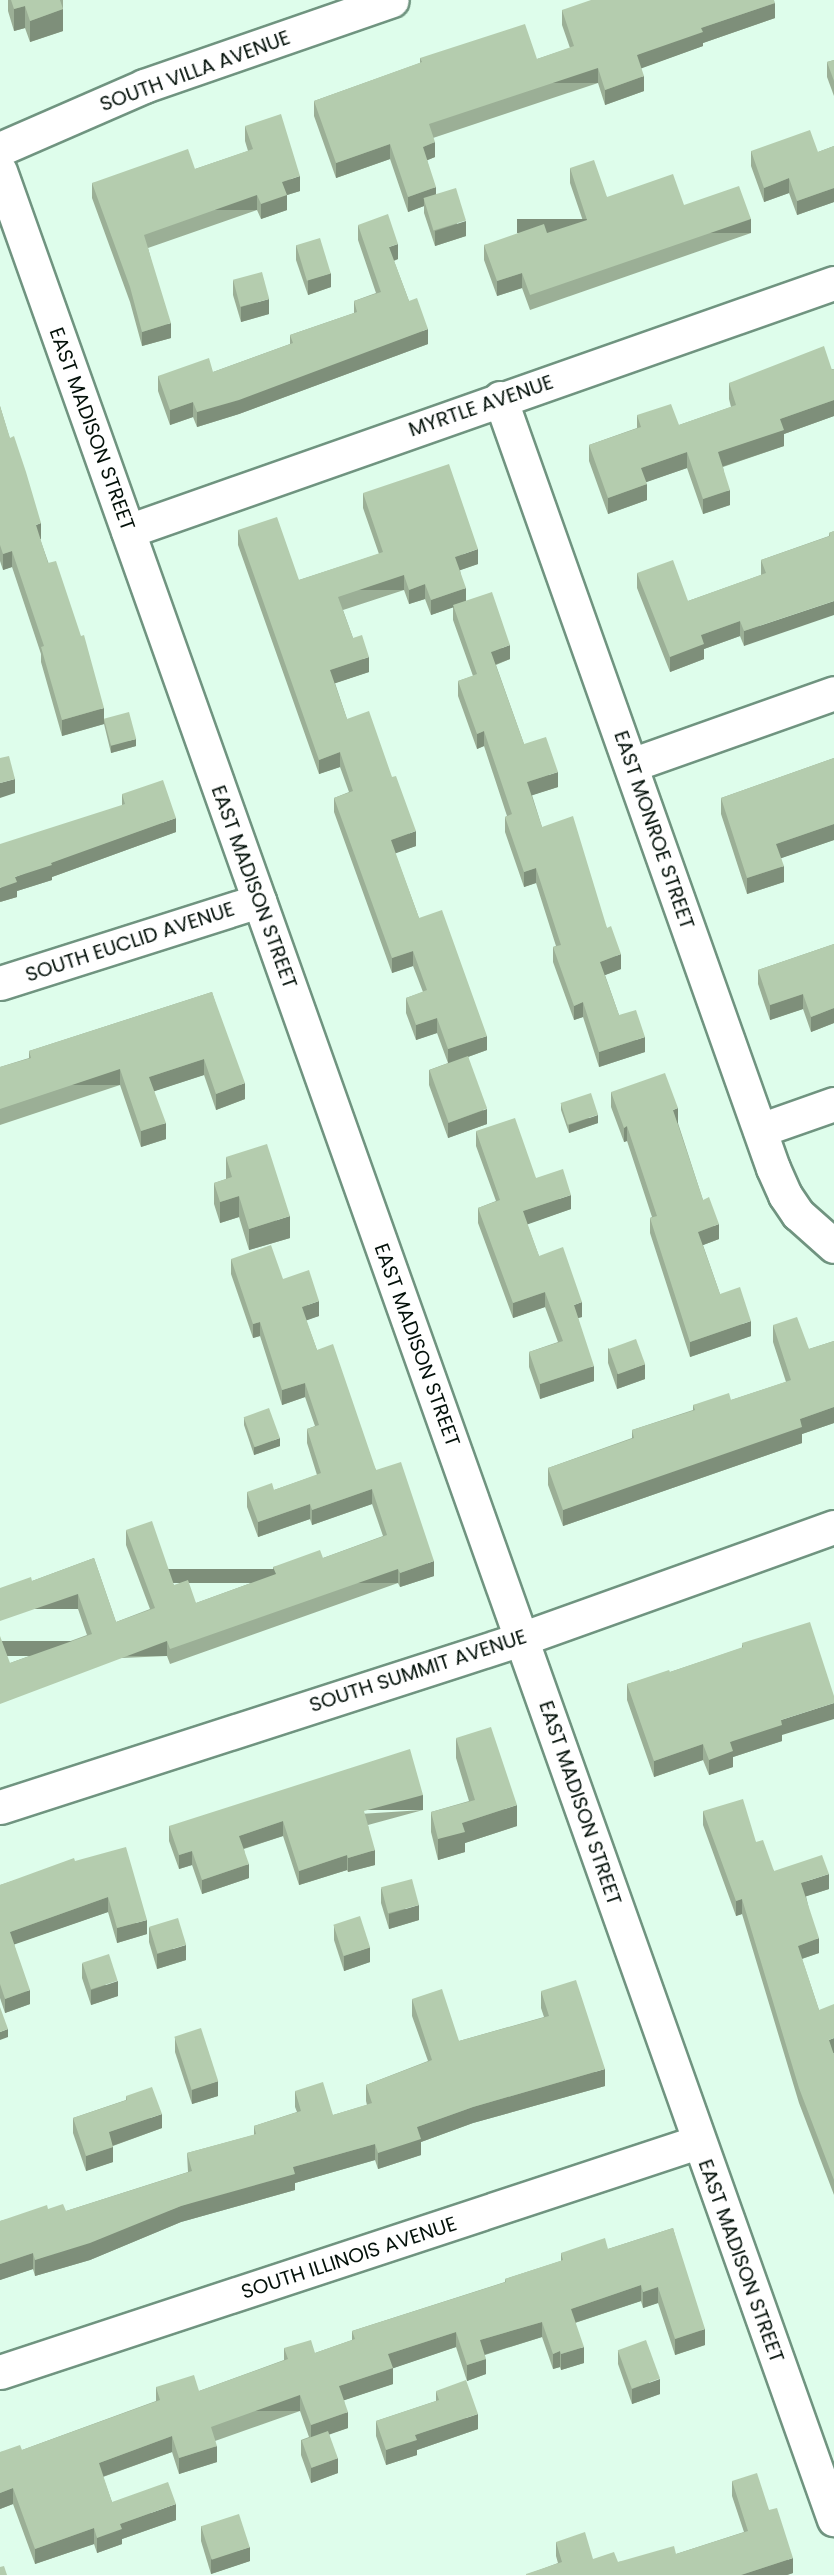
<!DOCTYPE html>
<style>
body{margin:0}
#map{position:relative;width:834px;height:2575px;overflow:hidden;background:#defdeb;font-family:Poppins,sans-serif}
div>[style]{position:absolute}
.roads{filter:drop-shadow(2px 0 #709480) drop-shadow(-2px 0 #709480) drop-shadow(0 2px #709480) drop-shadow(0 -2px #709480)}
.minor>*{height:33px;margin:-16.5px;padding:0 16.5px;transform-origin:16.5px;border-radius:16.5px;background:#fff}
.wall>*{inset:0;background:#9baf96}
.shaded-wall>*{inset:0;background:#7e8f7a;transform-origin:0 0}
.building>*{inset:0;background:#b4ccae;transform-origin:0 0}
span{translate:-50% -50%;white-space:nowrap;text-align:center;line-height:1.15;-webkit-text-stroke:4.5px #fff;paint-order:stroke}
.street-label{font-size:20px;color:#04110a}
</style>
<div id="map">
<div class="roads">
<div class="minor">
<i style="left:0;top:149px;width:157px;rotate:-23.6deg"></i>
<i style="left:144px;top:86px;width:262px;rotate:-19.1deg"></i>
<i style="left:0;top:171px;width:2492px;rotate:70.45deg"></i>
<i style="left:500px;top:398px;width:817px;rotate:70.48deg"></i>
<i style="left:773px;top:1168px;width:30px;rotate:66deg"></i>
<i style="left:785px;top:1195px;width:23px;rotate:56deg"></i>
<i style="left:798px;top:1214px;width:48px;rotate:41.6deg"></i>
<i style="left:128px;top:531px;width:748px;rotate:-19.36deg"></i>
<i style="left:631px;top:765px;width:215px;rotate:-19.5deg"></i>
<i style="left:0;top:983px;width:272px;rotate:-17.6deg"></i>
<i style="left:760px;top:1130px;width:78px;rotate:-19.4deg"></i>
<i style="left:0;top:1807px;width:547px;rotate:-17.87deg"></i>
<i style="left:521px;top:1639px;width:332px;rotate:-19.7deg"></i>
<i style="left:0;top:2372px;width:735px;rotate:-18.24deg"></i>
</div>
</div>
<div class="wall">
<i style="clip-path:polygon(8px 0,63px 0,63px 31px,30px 42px,25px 28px,14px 31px,8px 11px)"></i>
<i style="clip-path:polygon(774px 0,775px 18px,703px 43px,703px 46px,641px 68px,644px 91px,605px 105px,598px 83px,433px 138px,435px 157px,427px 160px,436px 195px,466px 236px,435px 246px,424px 213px,424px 206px,408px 212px,390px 159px,336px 178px,314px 116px,314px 101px,420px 63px,420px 58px,537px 59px,570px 48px,562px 25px,562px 10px)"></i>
<i style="clip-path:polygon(834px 60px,834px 96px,827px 77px,827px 62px)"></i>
<i style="clip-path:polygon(245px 126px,300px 191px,287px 195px,287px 210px,261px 219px,257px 210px,148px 248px,171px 338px,142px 346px,130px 302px,92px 198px,92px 183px,195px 169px,248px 151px,245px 141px)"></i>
<i style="clip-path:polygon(834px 146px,834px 202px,797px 215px,789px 193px,764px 202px,751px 166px,751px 151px,818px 152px)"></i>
<i style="clip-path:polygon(570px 168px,607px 197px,684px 205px,751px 233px,530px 310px,522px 288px,497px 296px,484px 260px,484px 245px,547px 233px,583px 221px,570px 183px)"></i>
<i style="clip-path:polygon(358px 225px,398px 259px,394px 261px,409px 301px,428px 344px,239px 414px,197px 427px,193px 417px,170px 425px,158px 391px,158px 376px,213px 372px,290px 344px,290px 335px,354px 313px,354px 301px,376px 293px,358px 240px)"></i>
<i style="clip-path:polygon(296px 245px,331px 287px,308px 295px,296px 260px)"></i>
<i style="clip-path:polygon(233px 280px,269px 314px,241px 322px,233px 295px)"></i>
<i style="clip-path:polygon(834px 369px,834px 416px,784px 434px,784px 446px,723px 467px,730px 505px,703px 514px,687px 468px,646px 482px,647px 500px,608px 514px,589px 461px,589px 445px,637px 428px,637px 415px,679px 425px,731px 407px,729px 399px,729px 383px)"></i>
<i style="clip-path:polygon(0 406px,40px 539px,104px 719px,136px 746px,111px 753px,104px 724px,62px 736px,41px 662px,41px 654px,12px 567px,3px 570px,0 561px)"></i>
<i style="clip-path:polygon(363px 493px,478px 564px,460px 570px,466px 601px,510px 659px,496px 665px,524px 744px,558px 787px,532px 795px,542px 827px,607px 928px,621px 969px,605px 975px,619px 1015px,645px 1052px,599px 1067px,583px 1017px,574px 1020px,553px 962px,553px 947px,556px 946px,536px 883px,524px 887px,505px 832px,505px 817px,507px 816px,484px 746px,477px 749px,458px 696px,458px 681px,473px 676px,453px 620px,453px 607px,431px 615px,425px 599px,409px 604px,404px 590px,343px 610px,353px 638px,369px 672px,335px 683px,347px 719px,416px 846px,395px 853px,419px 918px,487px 1050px,468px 1057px,487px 1124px,448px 1138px,429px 1085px,429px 1070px,448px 1063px,437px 1033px,416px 1040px,406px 1013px,406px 998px,423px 992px,413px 966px,392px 973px,334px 812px,334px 798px,349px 792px,340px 767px,319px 774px,238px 545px,238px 530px,299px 580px,379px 554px,363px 508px)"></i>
<i style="clip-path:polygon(834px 531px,744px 646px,740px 636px,704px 649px,704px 659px,670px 672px,637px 588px,637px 573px,688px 601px,761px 575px,761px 560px,829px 536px,829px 533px)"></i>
<i style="clip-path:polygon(834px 758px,834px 840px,781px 858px,784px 882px,747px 894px,721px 814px,721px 798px)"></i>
<i style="clip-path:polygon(122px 794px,176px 832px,52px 877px,52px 880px,17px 891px,17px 897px,0 902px,122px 806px)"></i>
<i style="clip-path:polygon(834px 944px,834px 1023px,811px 1032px,803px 1009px,770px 1020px,758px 984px,758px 970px)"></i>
<i style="clip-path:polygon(212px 992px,245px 1099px,216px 1110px,204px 1075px,154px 1091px,166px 1139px,141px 1147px,120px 1085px,0 1125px,0 1067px,29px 1058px,29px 1051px)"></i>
<i style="clip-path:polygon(611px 1092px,678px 1123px,703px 1200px,719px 1239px,703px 1245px,720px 1294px,751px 1336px,690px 1357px,650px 1233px,650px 1218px,652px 1217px,627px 1141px,624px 1142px,611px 1107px)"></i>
<i style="clip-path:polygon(561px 1103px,598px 1123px,569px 1133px,561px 1110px)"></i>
<i style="clip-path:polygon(476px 1131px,536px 1178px,571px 1209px,527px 1224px,539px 1256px,582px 1317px,578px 1318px,594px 1381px,540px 1399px,529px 1367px,529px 1352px,558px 1342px,545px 1307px,513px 1318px,478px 1223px,478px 1208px,496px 1201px,476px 1146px)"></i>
<i style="clip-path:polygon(226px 1157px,290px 1238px,249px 1250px,239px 1217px,220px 1223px,214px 1204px,214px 1183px,226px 1179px)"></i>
<i style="clip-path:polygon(231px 1259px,283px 1279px,319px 1316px,306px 1320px,317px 1350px,376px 1470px,434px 1576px,400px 1587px,398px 1583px,170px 1664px,167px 1656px,10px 1663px,87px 1635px,78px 1609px,32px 1581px,94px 1558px,116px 1622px,150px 1609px,126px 1545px,126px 1530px,174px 1585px,196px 1603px,273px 1575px,273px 1567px,323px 1558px,383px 1536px,372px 1504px,312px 1525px,310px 1519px,258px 1537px,247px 1507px,247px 1492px,274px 1490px,317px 1475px,307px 1443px,307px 1429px,315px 1426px,305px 1397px,282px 1405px,260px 1336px,253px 1338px,231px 1274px)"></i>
<i style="clip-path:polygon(773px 1325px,809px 1349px,834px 1341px,834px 1423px,802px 1434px,802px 1443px,563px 1526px,548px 1485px,548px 1468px,632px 1438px,632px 1430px,693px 1410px,693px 1405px,731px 1400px,786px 1382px,773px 1342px)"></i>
<i style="clip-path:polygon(608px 1348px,645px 1379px,617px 1389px,608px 1363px)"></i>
<i style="clip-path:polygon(244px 1417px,280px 1446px,254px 1455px,244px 1425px)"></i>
<i style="clip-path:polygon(742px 1643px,782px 1735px,782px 1741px,733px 1757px,733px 1767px,709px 1775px,703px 1760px,654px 1777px,627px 1700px,627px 1684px,670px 1672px,742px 1648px)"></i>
<i style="clip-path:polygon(456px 1738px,517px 1826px,465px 1843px,465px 1852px,438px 1860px,431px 1832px,431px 1812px,469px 1801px,456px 1758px)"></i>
<i style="clip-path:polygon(423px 1810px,368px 1825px,375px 1865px,348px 1872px,347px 1870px,299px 1885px,283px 1836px,244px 1849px,249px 1878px,202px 1894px,192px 1865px,179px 1869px,169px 1841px,169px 1826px)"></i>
<i style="clip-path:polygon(703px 1811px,756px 1842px,774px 1871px,829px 1889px,806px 1896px,819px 1953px,802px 1959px,834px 2055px,834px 2195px,799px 2103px,742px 1914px,736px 1916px,703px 1825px)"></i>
<i style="clip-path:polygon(75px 1861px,147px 1934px,117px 1943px,108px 1912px,14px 1944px,30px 2004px,5px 2013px,0 1998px,0 1885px)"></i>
<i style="clip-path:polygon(381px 1888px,419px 1920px,389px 1929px,381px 1903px)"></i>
<i style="clip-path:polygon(334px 1925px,370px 1962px,344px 1971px,334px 1940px)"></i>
<i style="clip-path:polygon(149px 1927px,186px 1960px,157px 1969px,149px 1942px)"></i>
<i style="clip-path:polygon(82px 1963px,118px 1996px,91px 2005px,82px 1978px)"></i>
<i style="clip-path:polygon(541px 1991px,605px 2086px,473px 2123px,421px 2142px,421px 2155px,378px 2169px,375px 2160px,295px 2183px,295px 2190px,181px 2222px,90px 2260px,35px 2276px,33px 2269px,0 2280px,0 2221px,48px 2209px,66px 2211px,188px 2172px,187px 2153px,254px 2135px,254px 2126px,297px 2112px,295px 2107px,295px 2091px,333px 2115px,367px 2105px,366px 2101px,366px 2085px,428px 2061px,412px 2016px,412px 1999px,459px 2041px,544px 2017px,541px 2008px)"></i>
<i style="clip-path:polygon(175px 2037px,218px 2096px,192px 2104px,175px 2052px)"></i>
<i style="clip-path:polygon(126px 2096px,162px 2128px,113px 2146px,113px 2162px,86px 2171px,73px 2133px,73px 2118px,126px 2100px)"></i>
<i style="clip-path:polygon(673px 2228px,705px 2345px,675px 2355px,658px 2303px,643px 2308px,641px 2301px,575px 2323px,584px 2363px,561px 2370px,560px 2367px,553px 2369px,542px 2337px,485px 2355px,486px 2374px,467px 2381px,456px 2347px,393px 2368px,393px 2384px,344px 2400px,348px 2428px,329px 2434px,338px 2473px,311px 2483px,301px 2455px,301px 2440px,309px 2437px,300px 2411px,215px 2441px,217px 2462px,179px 2474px,172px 2452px,103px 2477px,112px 2502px,176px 2520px,122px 2539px,122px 2544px,97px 2553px,94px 2544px,35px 2564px,13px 2504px,0 2509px,0 2452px,22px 2450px,156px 2401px,156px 2387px,199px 2391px,284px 2360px,284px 2348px,315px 2353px,352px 2340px,352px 2331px,505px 2282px,505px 2279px,561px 2261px,561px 2253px,608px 2249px)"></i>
<i style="clip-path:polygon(618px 2350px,660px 2394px,632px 2404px,618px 2364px)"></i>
<i style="clip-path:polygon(436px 2391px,478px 2429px,417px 2450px,417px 2455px,386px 2465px,376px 2436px,376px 2421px,436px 2401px)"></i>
<i style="clip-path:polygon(732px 2481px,769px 2510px,793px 2573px,787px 2575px,526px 2575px,558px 2563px,556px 2556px,556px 2542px,593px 2559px,618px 2562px,676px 2554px,744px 2532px,732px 2496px)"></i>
<i style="clip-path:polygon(201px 2526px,250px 2561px,211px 2574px,201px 2541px)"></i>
</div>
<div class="shaded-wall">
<i style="clip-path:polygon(775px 3px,775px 18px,703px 43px,703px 46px,637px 70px,637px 55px,701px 28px)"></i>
<i style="clip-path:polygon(25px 6px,25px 28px,14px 31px,14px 9px)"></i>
<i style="clip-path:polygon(63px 9px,63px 31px,30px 42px,30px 21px)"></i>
<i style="left:598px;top:68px;width:15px;height:178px;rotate:90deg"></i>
<i style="clip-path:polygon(644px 76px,644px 91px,605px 105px,605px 90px)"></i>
<i style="clip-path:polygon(435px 142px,435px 157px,423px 162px,423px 147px)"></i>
<i style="clip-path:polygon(390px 144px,390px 159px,336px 178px,336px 163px)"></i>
<i style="clip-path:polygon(300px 176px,300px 191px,287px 195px,287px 210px,261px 219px,261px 204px,282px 182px)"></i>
<i style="clip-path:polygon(789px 178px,789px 193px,764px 202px,764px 188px)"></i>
<i style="clip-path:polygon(436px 187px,436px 202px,424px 199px,424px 206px,408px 212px,408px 197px)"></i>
<i style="clip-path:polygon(834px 188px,834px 202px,797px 215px,797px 201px)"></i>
<i style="left:257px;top:195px;width:15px;height:120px;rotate:90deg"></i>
<i style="left:751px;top:219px;width:14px;height:234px;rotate:90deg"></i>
<i style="clip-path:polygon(466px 221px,466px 236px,435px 246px,435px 231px)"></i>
<i style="clip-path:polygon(398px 244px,398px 259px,389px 262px,389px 247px)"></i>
<i style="clip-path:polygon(331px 273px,331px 287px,308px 295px,308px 280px)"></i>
<i style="clip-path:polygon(522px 273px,522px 288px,497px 296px,497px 281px)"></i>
<i style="clip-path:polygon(269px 299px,269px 314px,241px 322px,241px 307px)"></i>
<i style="clip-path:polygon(171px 323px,171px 338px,142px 346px,142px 332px)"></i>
<i style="clip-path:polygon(428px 329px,428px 344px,239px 414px,197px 427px,197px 412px)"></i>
<i style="clip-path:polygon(834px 400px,834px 416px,784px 434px,784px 446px,718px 468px,718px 452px,780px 419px)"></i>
<i style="clip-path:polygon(193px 402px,193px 417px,170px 425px,170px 410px)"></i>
<i style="clip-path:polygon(687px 452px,687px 468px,641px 484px,641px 468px)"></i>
<i style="clip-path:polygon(647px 484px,647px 500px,608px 514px,608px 498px)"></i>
<i style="clip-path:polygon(730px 490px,730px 505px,703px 514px,703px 499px)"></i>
<i style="clip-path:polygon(41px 523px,41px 539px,36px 541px,36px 525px)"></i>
<i style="clip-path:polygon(478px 549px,478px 564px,455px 572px,455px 557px)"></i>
<i style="clip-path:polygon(12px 551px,12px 567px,3px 570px,3px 554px)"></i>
<i style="left:404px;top:575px;width:15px;height:70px;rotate:90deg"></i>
<i style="clip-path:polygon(425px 584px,425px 599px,409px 604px,409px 590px)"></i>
<i style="clip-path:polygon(466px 588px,466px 603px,431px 615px,431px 600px)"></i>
<i style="clip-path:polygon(834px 601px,834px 615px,744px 646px,744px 631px)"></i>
<i style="clip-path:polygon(740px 621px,740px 636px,704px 649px,704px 659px,670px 672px,670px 657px,701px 635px)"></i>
<i style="clip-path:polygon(510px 645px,510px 659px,491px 666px,491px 652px)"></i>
<i style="clip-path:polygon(369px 657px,369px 672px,330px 685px,330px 670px)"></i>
<i style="clip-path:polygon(104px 708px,104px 724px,62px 736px,62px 720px)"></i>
<i style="clip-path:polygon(484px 731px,484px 746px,477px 749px,477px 734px)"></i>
<i style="clip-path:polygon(136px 739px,136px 746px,111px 753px,111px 745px)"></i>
<i style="clip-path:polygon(340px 752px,340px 767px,319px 774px,319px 760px)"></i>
<i style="clip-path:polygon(558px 772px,558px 787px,527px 797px,527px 782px)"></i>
<i style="clip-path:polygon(15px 779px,15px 793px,0 798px,0 783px)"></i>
<i style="clip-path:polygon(176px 818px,176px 832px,52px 877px,52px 880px,17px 891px,17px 897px,0 902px,0 888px,15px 877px,71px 855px)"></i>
<i style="clip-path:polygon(834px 824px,834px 840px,776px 860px,776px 844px)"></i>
<i style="clip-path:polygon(416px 831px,416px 846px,391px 855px,391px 840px)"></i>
<i style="clip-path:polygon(784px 866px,784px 882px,747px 894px,747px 878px)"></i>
<i style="clip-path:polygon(536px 868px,536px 883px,524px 887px,524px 872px)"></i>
<i style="clip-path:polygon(413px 951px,413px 966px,392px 973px,392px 958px)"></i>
<i style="clip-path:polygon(621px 954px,621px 969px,600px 977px,600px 962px)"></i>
<i style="clip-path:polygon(803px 994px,803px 1009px,770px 1020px,770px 1005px)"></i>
<i style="clip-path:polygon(583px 1002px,583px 1017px,574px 1020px,574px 1006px)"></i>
<i style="clip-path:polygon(834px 1008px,834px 1023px,811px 1032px,811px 1017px)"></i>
<i style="clip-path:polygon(437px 1018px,437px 1033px,416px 1040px,416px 1025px)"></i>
<i style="clip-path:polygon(487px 1036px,487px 1050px,448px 1064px,448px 1049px)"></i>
<i style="clip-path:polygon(645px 1037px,645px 1052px,599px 1067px,599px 1052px)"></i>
<i style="clip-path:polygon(204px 1059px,204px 1075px,149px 1093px,149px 1077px)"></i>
<i style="left:120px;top:1069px;width:16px;height:126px;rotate:90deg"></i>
<i style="clip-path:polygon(245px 1083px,245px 1099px,216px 1110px,216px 1094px)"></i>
<i style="clip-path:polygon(678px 1108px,678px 1123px,673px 1125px,673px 1110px)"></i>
<i style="clip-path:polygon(487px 1109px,487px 1124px,448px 1138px,448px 1123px)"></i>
<i style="clip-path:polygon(598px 1115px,598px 1123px,569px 1133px,569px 1125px)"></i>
<i style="clip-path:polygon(166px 1123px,166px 1139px,141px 1147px,141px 1131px)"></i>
<i style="clip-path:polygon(627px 1126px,627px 1141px,624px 1142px,624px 1128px)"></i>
<i style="clip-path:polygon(571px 1195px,571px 1209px,523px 1226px,523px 1211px)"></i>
<i style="clip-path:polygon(239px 1196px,239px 1217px,220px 1223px,220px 1202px)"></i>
<i style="clip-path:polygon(290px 1216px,290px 1238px,249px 1250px,249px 1229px)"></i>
<i style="clip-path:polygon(719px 1224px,719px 1239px,698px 1247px,698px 1232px)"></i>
<i style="clip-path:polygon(545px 1292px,545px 1307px,513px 1318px,513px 1303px)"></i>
<i style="clip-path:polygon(319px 1301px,319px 1316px,302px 1322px,302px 1307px)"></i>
<i style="clip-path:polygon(582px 1302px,582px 1317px,574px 1319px,574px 1305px)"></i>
<i style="clip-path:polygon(751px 1321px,751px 1336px,690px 1357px,690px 1342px)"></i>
<i style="clip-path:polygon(260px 1322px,260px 1336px,253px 1338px,253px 1324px)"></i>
<i style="clip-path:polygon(645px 1364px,645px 1379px,617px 1389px,617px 1374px)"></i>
<i style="clip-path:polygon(594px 1366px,594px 1381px,540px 1399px,540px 1384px)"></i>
<i style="clip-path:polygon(305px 1383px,305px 1397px,282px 1405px,282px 1390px)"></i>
<i style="clip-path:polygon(834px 1407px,834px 1423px,802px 1434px,802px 1443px,563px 1526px,563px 1510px,800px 1419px)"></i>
<i style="clip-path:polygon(280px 1438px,280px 1446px,254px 1455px,254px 1447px)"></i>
<i style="clip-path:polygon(372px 1489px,372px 1504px,312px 1525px,312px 1510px)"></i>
<i style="clip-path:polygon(310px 1504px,310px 1519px,258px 1537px,258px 1522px)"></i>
<i style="clip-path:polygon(434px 1561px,434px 1576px,400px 1587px,400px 1573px)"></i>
<i style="left:398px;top:1569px;width:14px;height:242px;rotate:90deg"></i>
<i style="left:78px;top:1594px;width:15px;height:83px;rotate:90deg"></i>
<i style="left:167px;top:1641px;width:15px;height:178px;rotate:90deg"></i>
<i style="clip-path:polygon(834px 1703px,834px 1719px,782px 1735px,782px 1741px,733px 1757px,733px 1767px,709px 1775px,709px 1760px,730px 1742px,781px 1720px)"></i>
<i style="clip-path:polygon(703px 1744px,703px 1760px,654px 1777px,654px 1761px)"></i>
<i style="left:423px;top:1795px;width:15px;height:61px;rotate:90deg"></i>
<i style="clip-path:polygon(517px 1805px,517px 1826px,465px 1843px,465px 1852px,438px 1860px,438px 1839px,462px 1823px)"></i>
<i style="clip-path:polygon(283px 1821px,283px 1836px,239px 1850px,239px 1836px)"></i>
<i style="clip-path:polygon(375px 1850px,375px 1865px,348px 1872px,348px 1858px)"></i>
<i style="clip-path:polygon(192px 1851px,192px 1865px,179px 1869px,179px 1855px)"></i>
<i style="clip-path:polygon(347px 1855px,347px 1870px,299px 1885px,299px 1871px)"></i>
<i style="clip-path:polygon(249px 1864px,249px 1878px,202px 1894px,202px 1880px)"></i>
<i style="clip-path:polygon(829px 1874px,829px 1889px,801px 1898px,801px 1883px)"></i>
<i style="clip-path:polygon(108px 1897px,108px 1912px,10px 1946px,10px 1932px)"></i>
<i style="clip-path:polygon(742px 1899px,742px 1914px,736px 1916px,736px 1901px)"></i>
<i style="clip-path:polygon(419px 1905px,419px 1920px,389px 1929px,389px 1914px)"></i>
<i style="clip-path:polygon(147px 1920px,147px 1934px,117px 1943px,117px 1928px)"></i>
<i style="clip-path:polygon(819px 1938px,819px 1953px,798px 1960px,798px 1946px)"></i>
<i style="clip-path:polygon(186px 1945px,186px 1960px,157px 1969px,157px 1954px)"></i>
<i style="clip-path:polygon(370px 1947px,370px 1962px,344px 1971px,344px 1956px)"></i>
<i style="clip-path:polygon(118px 1981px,118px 1996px,91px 2005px,91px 1990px)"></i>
<i style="clip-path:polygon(30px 1990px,30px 2004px,5px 2013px,5px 1999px)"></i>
<i style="clip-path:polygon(8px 2029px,8px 2037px,0 2040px,0 2032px)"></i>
<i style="clip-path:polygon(834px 2038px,834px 2053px,829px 2055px,829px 2040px)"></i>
<i style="clip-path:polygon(605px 2069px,605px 2086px,473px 2123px,421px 2142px,421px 2155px,378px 2169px,378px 2153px,417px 2127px,473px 2107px)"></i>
<i style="clip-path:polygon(218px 2081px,218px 2096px,192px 2104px,192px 2089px)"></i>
<i style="clip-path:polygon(162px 2114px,162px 2128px,109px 2147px,109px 2132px)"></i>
<i style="clip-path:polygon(375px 2144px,375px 2160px,295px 2183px,295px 2190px,181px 2222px,90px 2260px,35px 2276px,35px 2260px,181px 2206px,293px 2167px)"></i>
<i style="clip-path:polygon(113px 2147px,113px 2162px,86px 2171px,86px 2156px)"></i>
<i style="clip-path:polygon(33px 2253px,33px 2269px,0 2280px,0 2264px)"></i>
<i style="clip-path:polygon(641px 2285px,641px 2301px,571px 2324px,571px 2309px)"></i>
<i style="clip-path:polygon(658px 2287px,658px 2303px,643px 2308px,643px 2292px)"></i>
<i style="clip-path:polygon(542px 2322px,542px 2337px,480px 2356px,480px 2340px)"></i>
<i style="clip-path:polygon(705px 2329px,705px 2345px,675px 2355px,675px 2339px)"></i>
<i style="clip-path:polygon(456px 2332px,456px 2347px,388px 2370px,388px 2354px)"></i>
<i style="clip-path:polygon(584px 2347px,584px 2363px,561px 2370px,561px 2354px)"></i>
<i style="clip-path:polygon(560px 2351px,560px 2367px,553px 2369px,553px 2354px)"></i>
<i style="clip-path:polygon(486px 2359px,486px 2374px,467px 2381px,467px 2365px)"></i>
<i style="clip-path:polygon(393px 2368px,393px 2384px,339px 2402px,339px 2386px)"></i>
<i style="clip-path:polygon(660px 2379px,660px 2394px,632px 2404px,632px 2389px)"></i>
<i style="left:300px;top:2395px;width:16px;height:95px;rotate:90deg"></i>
<i style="clip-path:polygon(348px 2412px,348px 2428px,311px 2441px,311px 2425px)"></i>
<i style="clip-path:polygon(478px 2414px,478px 2429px,417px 2450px,417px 2455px,386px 2465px,386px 2450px,415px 2435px)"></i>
<i style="clip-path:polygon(172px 2436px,172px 2452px,99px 2478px,99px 2463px)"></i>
<i style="clip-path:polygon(217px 2446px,217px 2462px,179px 2474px,179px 2458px)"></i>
<i style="clip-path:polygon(338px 2458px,338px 2473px,311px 2483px,311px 2468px)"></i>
<i style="clip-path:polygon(13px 2488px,13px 2504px,0 2509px,0 2493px)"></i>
<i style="clip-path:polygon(176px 2504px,176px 2520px,122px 2539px,122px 2544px,97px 2553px,97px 2538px,120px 2524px)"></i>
<i style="clip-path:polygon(94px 2528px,94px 2544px,35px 2564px,35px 2549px)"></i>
<i style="clip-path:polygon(250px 2547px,250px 2561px,211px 2574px,211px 2559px)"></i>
<i style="clip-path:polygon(793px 2558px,793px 2573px,787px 2575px,741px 2575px)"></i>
</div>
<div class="building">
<i style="clip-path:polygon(11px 0,60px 0,63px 9px,30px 21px,25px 6px,14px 9px)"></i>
<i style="clip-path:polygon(591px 0,774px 0,775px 3px,701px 28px,703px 32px,637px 55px,644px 76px,605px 90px,598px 68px,429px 124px,435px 142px,423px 147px,436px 187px,408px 197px,390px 144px,336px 163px,314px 101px,422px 62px,420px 58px,525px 24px,537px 59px,574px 46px,562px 10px)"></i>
<i style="clip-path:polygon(834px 60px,834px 81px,827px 62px)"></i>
<i style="clip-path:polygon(281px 114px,300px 176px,282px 182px,287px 195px,261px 204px,257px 195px,144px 235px,171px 323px,142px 332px,130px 287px,92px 183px,188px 149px,195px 169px,253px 149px,245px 126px)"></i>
<i style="clip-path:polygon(810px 130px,818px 152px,834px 146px,834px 188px,797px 201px,789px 178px,764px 188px,751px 151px)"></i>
<i style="clip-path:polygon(594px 160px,607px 197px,673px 174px,684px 205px,739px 186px,751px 219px,530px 295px,522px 273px,497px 281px,484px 245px,544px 224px,547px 233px,587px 220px,570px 168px)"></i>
<i style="left:456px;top:188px;width:34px;height:34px;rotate:73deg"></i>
<i style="clip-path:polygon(388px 214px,398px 244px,389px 247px,409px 301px,417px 298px,428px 329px,239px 400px,197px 412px,193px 402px,170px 410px,158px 376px,209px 358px,213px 372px,293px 343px,290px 335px,357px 312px,354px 301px,381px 292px,358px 225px)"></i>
<i style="left:320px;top:238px;width:37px;height:25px;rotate:73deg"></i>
<i style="left:262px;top:272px;width:28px;height:30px;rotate:75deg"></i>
<i style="clip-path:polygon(824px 346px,832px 370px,834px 369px,834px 400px,780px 419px,784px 430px,718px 452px,730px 490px,703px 499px,687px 452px,641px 468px,647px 484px,608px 498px,589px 445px,641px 427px,637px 415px,671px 404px,679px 425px,736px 405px,729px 383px)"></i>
<i style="clip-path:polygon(0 406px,10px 438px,14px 436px,26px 472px,41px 523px,36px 525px,48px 563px,56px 561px,81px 636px,84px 635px,104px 708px,62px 720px,41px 647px,44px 646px,12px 551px,3px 554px,0 545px)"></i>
<i style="clip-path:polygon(449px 464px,478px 549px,455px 557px,466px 588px,431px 600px,425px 584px,409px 590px,404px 575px,338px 597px,353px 638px,362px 635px,369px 657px,330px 670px,347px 719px,369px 711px,392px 777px,396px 776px,416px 831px,391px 840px,419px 918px,442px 910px,487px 1036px,448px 1049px,437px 1018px,416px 1025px,406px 998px,427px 990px,413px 951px,392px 958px,334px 798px,353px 791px,340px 752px,319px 760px,238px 530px,277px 517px,299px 580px,383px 552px,363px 493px)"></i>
<i style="clip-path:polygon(834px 531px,834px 601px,744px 631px,740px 621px,701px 635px,704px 644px,670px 657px,637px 573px,673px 560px,688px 601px,766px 573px,761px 560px,830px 536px,829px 533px)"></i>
<i style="clip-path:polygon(492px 592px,510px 645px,491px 652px,524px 744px,546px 737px,558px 772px,527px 782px,542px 827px,573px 816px,607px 928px,611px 926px,621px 954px,600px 962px,619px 1015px,636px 1010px,645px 1037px,599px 1052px,583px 1002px,574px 1006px,553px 947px,561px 945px,536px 868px,524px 872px,505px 817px,512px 814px,484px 731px,477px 734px,458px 681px,477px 674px,453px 605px)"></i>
<i style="left:129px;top:712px;width:28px;height:26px;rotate:75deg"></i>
<i style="clip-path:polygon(9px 756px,15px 779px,0 783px,0 758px)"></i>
<i style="clip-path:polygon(834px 758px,834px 824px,776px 844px,784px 866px,747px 878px,721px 798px)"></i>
<i style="clip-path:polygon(163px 780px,176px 818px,51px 863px,52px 865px,15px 877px,17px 882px,0 888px,0 844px,125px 804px,122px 794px)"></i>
<i style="clip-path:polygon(834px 944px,834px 1008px,811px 1017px,803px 994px,770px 1005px,758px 970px)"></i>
<i style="clip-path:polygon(212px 992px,245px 1083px,216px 1094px,204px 1059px,149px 1077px,166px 1123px,141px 1131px,120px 1069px,0 1109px,0 1067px,31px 1058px,29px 1051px)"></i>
<i style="left:468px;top:1056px;width:56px;height:41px;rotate:70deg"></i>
<i style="clip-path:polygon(665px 1073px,678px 1108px,673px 1110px,703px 1200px,709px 1197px,719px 1224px,698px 1232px,720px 1294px,740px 1287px,751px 1321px,690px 1342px,650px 1218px,657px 1216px,627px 1126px,624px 1128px,611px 1092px)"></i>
<i style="left:591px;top:1093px;width:23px;height:32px;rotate:72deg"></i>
<i style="clip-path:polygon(515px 1118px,536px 1178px,563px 1169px,571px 1195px,523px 1211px,539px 1256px,563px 1247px,582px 1302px,574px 1305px,594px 1366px,540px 1384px,529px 1352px,563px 1341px,545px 1292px,513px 1303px,478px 1208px,500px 1200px,476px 1131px)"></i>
<i style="clip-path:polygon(267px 1144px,290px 1216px,249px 1229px,239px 1196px,220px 1202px,214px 1183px,232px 1177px,226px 1157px)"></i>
<i style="clip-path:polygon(271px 1245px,283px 1279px,309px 1270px,319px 1301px,302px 1307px,317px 1350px,333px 1344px,376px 1470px,401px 1462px,434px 1561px,400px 1573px,398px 1569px,170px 1649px,167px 1641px,0 1704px,0 1636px,10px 1663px,92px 1634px,78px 1594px,0 1621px,0 1588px,31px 1577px,32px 1581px,94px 1558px,116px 1622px,155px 1608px,126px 1530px,152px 1521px,174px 1585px,188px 1580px,196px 1603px,276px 1574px,273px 1567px,320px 1550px,323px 1558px,387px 1535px,372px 1489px,312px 1510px,310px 1504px,258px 1522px,247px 1492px,272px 1483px,274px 1490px,321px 1473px,307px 1429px,319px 1425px,305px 1383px,282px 1390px,260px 1322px,253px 1324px,231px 1259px)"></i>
<i style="clip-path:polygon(797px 1317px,809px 1349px,834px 1341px,834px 1407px,800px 1419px,802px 1427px,563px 1510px,548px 1468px,634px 1438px,632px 1430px,695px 1410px,693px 1405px,729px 1393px,731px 1400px,791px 1380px,773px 1325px)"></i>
<i style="left:636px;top:1339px;width:27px;height:29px;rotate:70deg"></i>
<i style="left:269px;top:1408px;width:32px;height:27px;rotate:70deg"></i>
<i style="clip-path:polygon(810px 1622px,834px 1696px,834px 1703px,781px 1720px,782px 1725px,730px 1742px,733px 1751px,709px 1760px,703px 1744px,654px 1761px,627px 1684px,669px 1670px,670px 1672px,743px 1647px,742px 1643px)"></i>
<i style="clip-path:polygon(491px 1727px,517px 1805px,462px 1823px,465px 1832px,438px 1839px,431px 1812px,475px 1800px,456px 1738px)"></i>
<i style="clip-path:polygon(410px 1749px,423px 1795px,364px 1811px,375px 1850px,348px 1858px,347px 1855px,299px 1871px,283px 1821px,239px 1836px,249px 1864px,202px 1880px,192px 1851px,179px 1855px,169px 1826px)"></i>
<i style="clip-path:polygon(743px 1799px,756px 1842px,763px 1840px,774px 1871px,822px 1855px,829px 1874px,801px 1883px,819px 1938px,798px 1946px,819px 2010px,834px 2004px,834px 2038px,829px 2040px,834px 2055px,834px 2180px,799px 2088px,742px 1899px,736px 1901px,703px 1811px)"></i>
<i style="clip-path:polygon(126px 1847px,147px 1920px,117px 1928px,108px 1897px,10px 1932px,30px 1990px,5px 1999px,0 1984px,0 1885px,74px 1858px,75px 1861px)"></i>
<i style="left:412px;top:1879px;width:27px;height:32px;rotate:75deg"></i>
<i style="left:360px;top:1916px;width:33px;height:28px;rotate:72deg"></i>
<i style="left:178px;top:1918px;width:28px;height:30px;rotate:73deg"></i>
<i style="left:109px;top:1954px;width:28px;height:28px;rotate:72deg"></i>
<i style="clip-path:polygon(576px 1980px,605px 2069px,473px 2107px,417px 2127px,421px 2139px,378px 2153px,375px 2144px,293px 2167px,295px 2174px,181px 2206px,90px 2243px,35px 2260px,33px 2253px,0 2264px,0 2221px,47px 2205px,48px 2209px,63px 2204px,66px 2211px,192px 2171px,187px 2153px,256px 2134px,254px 2126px,301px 2111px,295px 2091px,323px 2082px,333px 2115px,372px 2103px,366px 2085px,432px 2060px,412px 1999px,442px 1989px,459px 2041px,549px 2016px,541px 1991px)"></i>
<i style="clip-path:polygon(0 2007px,8px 2029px,0 2032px)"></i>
<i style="left:201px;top:2028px;width:56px;height:28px;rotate:72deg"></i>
<i style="clip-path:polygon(152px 2087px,162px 2114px,109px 2132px,113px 2147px,86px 2156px,73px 2118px,127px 2100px,126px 2096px)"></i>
<i style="clip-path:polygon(673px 2228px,705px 2329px,675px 2339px,658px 2287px,643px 2292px,641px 2285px,571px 2309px,584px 2347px,561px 2354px,560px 2351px,553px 2354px,542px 2322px,480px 2340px,486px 2359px,467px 2365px,456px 2332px,388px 2354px,393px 2368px,339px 2386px,348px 2412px,311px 2425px,300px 2395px,211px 2427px,217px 2446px,179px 2458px,172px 2436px,99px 2463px,112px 2502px,168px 2482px,176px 2504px,120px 2524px,122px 2529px,97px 2538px,94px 2528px,35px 2549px,13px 2488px,0 2493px,0 2452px,20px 2445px,22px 2450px,160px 2400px,156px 2387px,194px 2375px,199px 2391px,288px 2359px,284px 2348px,311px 2340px,315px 2353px,355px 2339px,352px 2331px,506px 2282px,505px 2279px,563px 2260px,561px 2253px,605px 2238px,608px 2249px)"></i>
<i style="left:646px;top:2340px;width:41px;height:30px;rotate:70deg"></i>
<i style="clip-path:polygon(466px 2380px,478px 2414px,415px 2435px,417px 2440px,386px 2450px,376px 2421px,439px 2400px,436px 2391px)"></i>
<i style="left:328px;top:2431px;width:29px;height:28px;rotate:70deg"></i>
<i style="clip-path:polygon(757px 2473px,769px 2510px,777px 2508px,793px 2558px,741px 2575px,526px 2575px,526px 2574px,562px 2562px,556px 2542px,585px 2532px,593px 2559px,614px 2552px,618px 2562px,674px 2546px,676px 2554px,748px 2531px,732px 2481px)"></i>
<i style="left:239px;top:2514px;width:35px;height:40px;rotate:72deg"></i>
<i style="clip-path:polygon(4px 2566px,7px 2575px,0 2575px,0 2567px)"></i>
</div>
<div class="street-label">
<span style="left:195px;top:71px;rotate:-20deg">SOUTH VILLA AVENUE</span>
<span style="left:481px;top:406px;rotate:-19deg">MYRTLE AVENUE</span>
<span style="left:92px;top:429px;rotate:70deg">EAST MADISON STREET</span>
<span style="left:654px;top:830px;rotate:71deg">EAST MONROE STREET</span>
<span style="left:254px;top:887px;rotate:70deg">EAST MADISON STREET</span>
<span style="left:130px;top:942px;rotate:-18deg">SOUTH EUCLID AVENUE</span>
<span style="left:417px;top:1345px;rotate:70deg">EAST MADISON STREET</span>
<span style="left:418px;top:1671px;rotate:-18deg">SOUTH SUMMIT AVENUE</span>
<span style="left:580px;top:1803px;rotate:71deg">EAST MADISON STREET</span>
<span style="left:349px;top:2258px;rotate:-18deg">SOUTH ILLINOIS AVENUE</span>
<span style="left:741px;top:2261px;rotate:70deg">EAST MADISON STREET</span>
</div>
</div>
